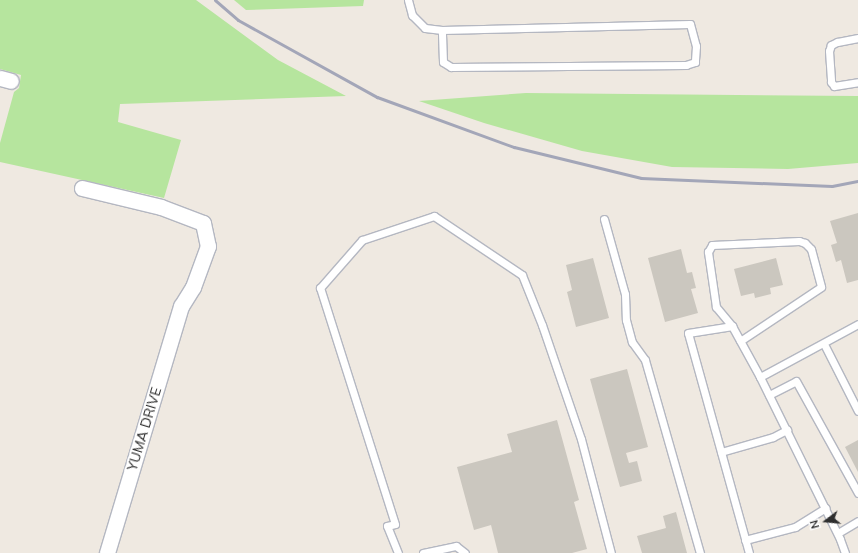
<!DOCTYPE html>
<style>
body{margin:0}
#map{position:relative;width:858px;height:553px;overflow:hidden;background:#efe9e1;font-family:Mulish,sans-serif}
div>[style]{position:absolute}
.green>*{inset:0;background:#b6e59e}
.building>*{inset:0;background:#cbc7bf}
.roads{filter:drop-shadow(1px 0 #b4b7c1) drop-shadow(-1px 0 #b4b7c1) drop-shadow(0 1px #b4b7c1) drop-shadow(0 -1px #b4b7c1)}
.lane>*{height:7px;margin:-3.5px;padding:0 3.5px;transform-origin:3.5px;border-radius:3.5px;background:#fff}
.street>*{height:15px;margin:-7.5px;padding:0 7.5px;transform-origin:7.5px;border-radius:7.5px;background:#fff}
.rail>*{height:3px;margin:-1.5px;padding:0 1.5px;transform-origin:1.5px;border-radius:1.5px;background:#a3a6b8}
span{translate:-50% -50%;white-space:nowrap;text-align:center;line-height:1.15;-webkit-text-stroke:3px #fff;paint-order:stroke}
.street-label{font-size:14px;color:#2e2e2e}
.north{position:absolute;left:806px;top:501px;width:40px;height:40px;-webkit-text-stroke:3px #fff;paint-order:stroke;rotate:254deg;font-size:11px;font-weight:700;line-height:16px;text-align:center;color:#2e2e2e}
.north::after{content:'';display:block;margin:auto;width:14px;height:18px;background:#2e2e2e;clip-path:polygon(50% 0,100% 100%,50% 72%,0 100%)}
</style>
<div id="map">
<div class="green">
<i style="clip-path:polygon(0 0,196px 0,278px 60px,346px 96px,120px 104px,118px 122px,181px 140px,164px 198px,0 162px,0 143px,14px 92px,19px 88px,21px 75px,0 69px)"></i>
<i style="clip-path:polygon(234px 0,364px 0,363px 6px,246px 10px)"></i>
<i style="clip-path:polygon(526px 93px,858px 96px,858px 163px,788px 169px,672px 167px,582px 151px,484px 123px,419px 101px)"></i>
</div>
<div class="building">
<i style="clip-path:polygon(858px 213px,858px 280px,847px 283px,841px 260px,836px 262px,831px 245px,837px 243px,830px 221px)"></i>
<i style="clip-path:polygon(681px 249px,687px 273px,692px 272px,696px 288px,691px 289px,698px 313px,665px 322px,648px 258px)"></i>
<i style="clip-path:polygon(593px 258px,609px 318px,576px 327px,567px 292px,572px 290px,566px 265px)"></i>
<i style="clip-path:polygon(776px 258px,783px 285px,770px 288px,771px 294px,755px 298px,754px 293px,741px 296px,734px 269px)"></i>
<i style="clip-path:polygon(627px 369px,648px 447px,626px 453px,629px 463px,637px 461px,642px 481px,620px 487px,590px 379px)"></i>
<i style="clip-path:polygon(557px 420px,579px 500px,574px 502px,587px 549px,572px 553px,498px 553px,491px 525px,474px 530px,457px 467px,512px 452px,507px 434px)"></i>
<i style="clip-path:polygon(858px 440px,858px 472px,845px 447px)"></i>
<i style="clip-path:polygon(676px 512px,687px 553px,642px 553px,637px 536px,666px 528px,663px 516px)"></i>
</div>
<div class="roads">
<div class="lane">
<i style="left:408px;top:0;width:16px;rotate:75deg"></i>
<i style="left:412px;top:15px;width:18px;rotate:45deg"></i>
<i style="left:425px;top:28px;width:17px;rotate:7deg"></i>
<i style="left:442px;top:30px;width:248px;rotate:-1.4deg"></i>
<i style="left:690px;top:24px;width:23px;rotate:75deg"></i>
<i style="left:696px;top:46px;width:16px;rotate:94deg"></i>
<i style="left:695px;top:62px;width:9px;rotate:162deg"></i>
<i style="left:686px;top:65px;width:235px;rotate:179.5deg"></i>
<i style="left:451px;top:67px;width:9px;rotate:-148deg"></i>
<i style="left:443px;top:62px;width:32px;rotate:-92deg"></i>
<i style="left:858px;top:38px;width:21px;rotate:169deg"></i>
<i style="left:837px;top:42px;width:7px;rotate:153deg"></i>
<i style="left:831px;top:45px;width:6px;rotate:108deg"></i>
<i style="left:829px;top:51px;width:31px;rotate:86deg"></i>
<i style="left:831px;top:82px;width:5px;rotate:53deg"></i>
<i style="left:834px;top:86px;width:24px;rotate:-9deg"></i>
<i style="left:604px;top:219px;width:78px;rotate:74.4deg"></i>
<i style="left:625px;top:294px;width:26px;rotate:88deg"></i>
<i style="left:626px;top:320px;width:23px;rotate:75deg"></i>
<i style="left:632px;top:342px;width:22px;rotate:54deg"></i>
<i style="left:645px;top:360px;width:201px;rotate:74.1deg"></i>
<i style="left:732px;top:326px;width:25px;rotate:-130deg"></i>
<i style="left:716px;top:307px;width:56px;rotate:-98.3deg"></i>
<i style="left:708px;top:252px;width:8px;rotate:-60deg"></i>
<i style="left:712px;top:245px;width:87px;rotate:-2.6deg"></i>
<i style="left:799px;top:241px;width:6px;rotate:18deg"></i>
<i style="left:805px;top:243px;width:8px;rotate:45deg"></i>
<i style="left:811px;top:249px;width:39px;rotate:75deg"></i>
<i style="left:821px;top:287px;width:97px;rotate:146.3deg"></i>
<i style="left:824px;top:344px;width:75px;rotate:63.1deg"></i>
<i style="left:769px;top:395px;width:30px;rotate:-27deg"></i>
<i style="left:796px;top:381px;width:128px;rotate:61deg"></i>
<i style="left:721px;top:452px;width:54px;rotate:-16.1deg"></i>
<i style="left:773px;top:437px;width:16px;rotate:-27deg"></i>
<i style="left:838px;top:533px;width:23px;rotate:-31deg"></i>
<i style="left:745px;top:540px;width:52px;rotate:-14.6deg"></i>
<i style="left:795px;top:527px;width:36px;rotate:-32deg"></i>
<i style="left:398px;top:553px;width:29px;rotate:-112deg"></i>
<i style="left:387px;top:526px;width:8px;rotate:-14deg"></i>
<i style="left:395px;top:524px;width:248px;rotate:-107.6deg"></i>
<i style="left:320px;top:288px;width:64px;rotate:-48.8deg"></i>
<i style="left:362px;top:240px;width:76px;rotate:-18.4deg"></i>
<i style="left:434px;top:216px;width:106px;rotate:33.8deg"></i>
<i style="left:522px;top:275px;width:54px;rotate:68.2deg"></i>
<i style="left:542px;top:325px;width:120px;rotate:71.1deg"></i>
<i style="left:581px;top:439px;width:118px;rotate:75.3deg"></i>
<i style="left:423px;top:553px;width:34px;rotate:-12deg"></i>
<i style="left:456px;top:546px;width:11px;rotate:38deg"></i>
<i style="left:749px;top:553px;width:228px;rotate:-105.5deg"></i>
<i style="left:688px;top:333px;width:45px;rotate:-9deg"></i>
<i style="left:732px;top:326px;width:58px;rotate:61.2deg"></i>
<i style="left:845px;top:553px;width:15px;rotate:-110deg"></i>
<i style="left:840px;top:539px;width:181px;rotate:-116.3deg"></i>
<i style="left:760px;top:377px;width:111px;rotate:-28.4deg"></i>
</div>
<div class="street">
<i style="left:0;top:78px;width:11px;rotate:15deg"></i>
<i style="left:82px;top:188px;width:81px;rotate:13.5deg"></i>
<i style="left:161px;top:207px;width:45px;rotate:20.9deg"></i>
<i style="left:203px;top:223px;width:24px;rotate:78deg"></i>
<i style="left:208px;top:246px;width:44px;rotate:110.1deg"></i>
<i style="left:193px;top:287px;width:22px;rotate:122deg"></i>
<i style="left:181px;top:306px;width:258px;rotate:106.7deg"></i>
</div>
</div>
<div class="rail">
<i style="left:215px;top:0;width:30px;rotate:41deg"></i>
<i style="left:238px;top:20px;width:159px;rotate:29deg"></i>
<i style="left:377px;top:97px;width:146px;rotate:20.1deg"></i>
<i style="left:514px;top:147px;width:131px;rotate:13.7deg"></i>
<i style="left:641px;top:178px;width:191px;rotate:2.4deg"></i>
<i style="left:832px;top:186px;width:26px;rotate:-11deg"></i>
</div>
<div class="street-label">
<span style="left:144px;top:429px;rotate:-73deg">YUMA DRIVE</span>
</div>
<div class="north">N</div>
</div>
